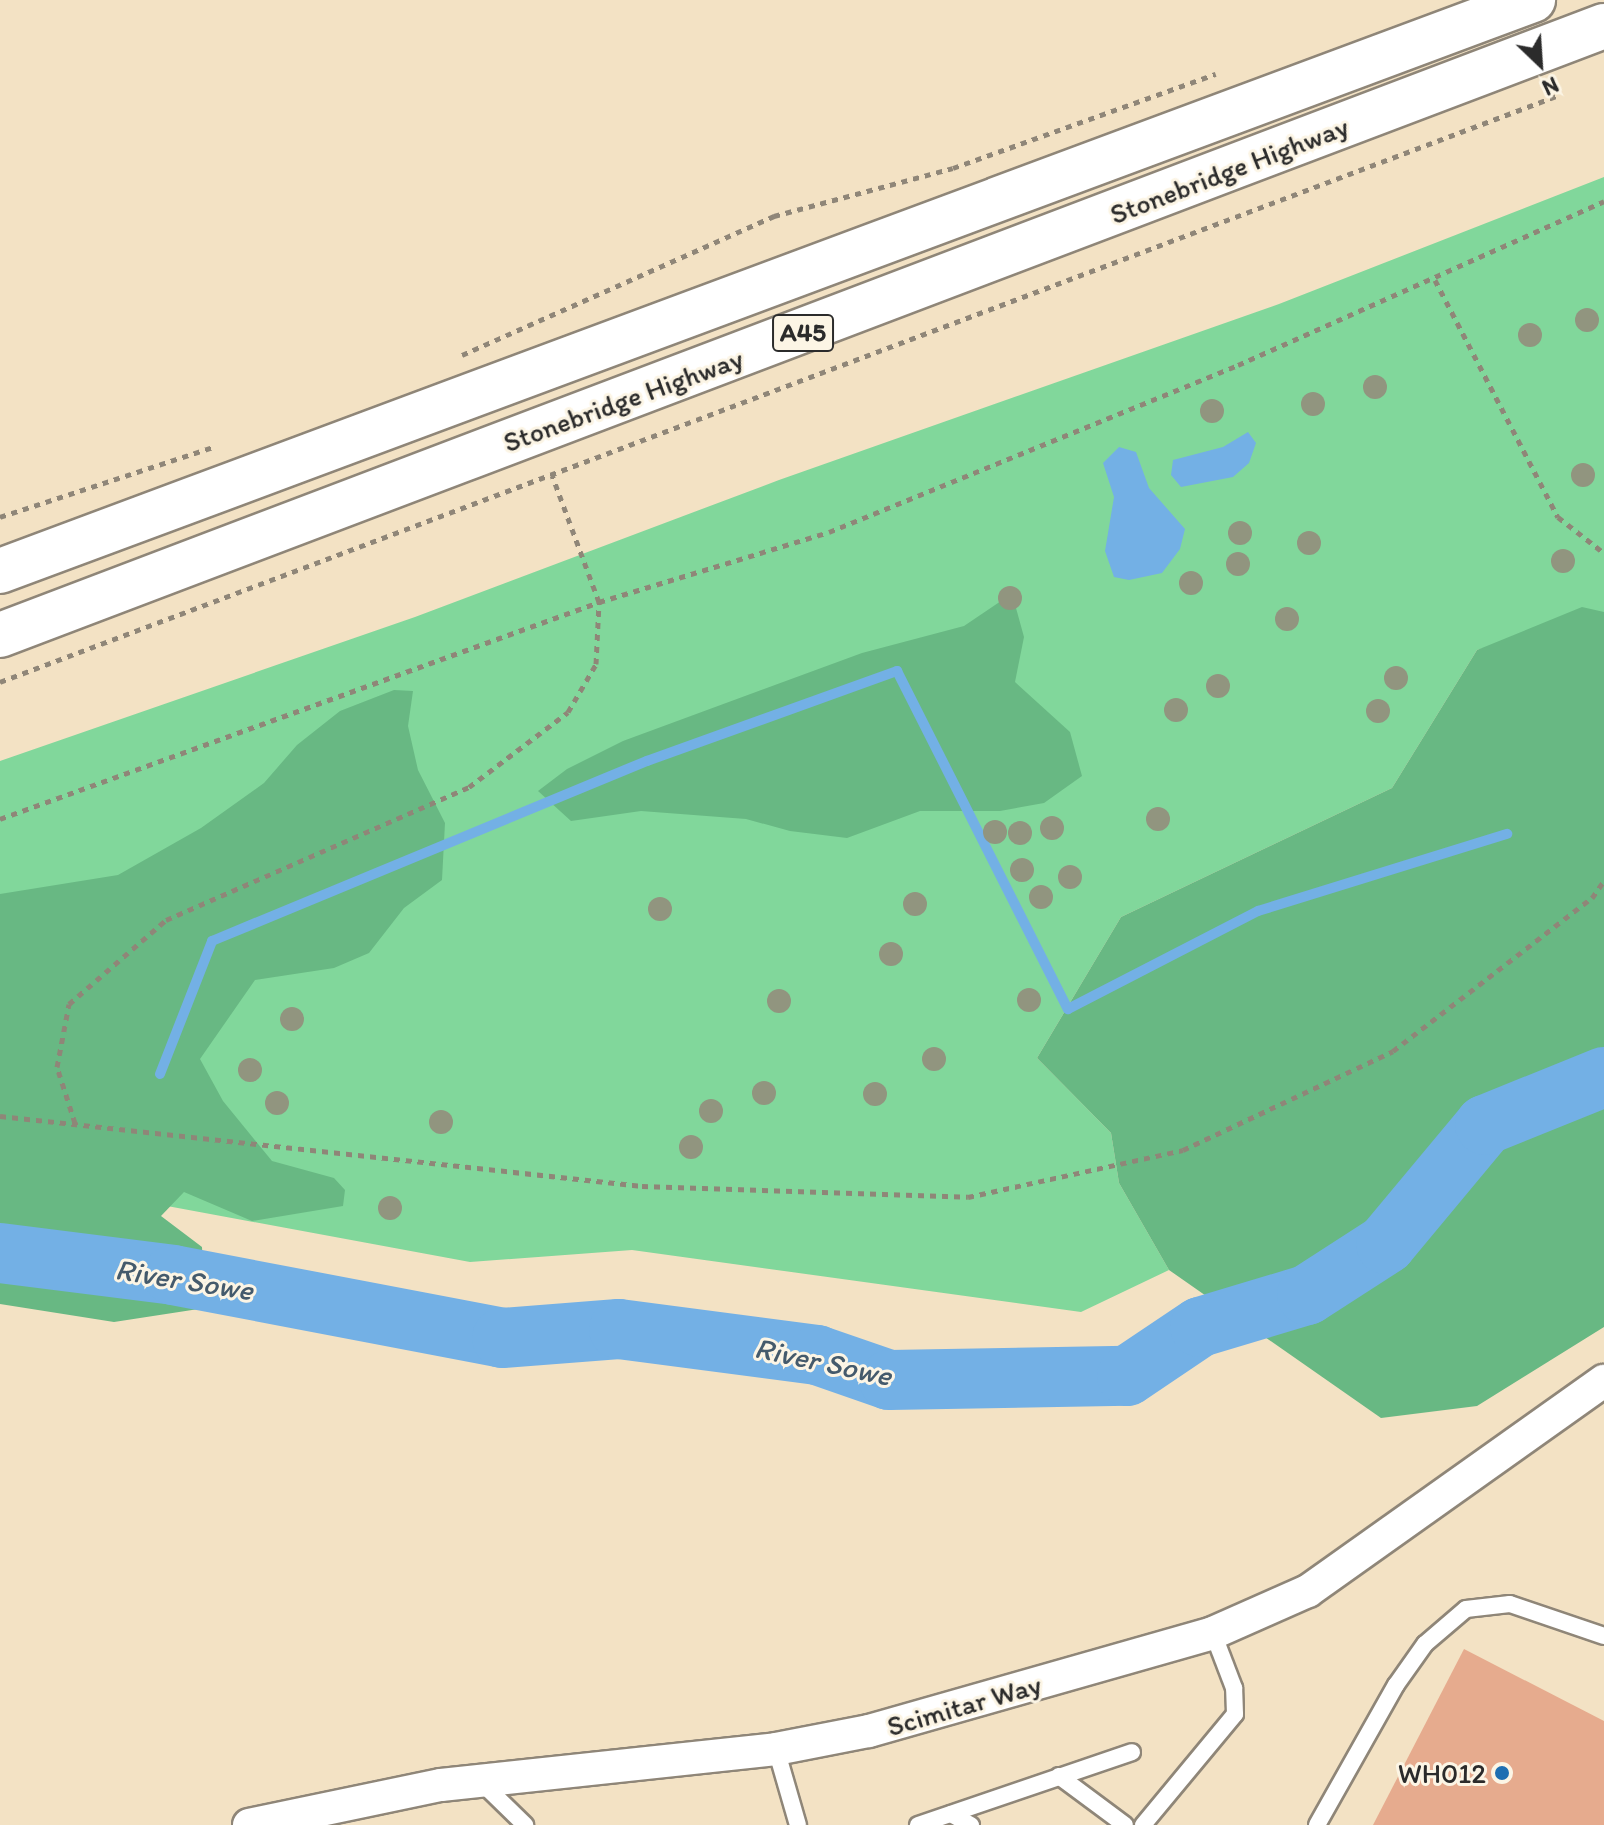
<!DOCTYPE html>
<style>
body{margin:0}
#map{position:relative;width:1604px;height:1825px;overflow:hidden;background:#f3e2c4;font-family:Itim,sans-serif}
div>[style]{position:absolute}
.green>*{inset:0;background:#81d79b}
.forest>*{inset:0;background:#68b883}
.water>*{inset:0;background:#73b0e5}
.stream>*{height:10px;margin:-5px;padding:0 5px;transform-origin:5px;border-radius:5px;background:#73b0e5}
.river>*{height:60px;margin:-30px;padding:0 30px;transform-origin:30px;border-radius:30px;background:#73b0e5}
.building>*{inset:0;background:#e6ab8e}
.path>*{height:5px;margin-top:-2.5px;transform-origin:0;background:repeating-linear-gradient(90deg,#8f8678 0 6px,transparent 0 12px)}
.roads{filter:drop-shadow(2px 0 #8f8678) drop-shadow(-2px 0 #8f8678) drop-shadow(0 2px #8f8678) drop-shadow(0 -2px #8f8678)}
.service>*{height:16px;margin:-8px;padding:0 8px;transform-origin:8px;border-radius:8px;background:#fff}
.minor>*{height:32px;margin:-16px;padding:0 16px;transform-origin:16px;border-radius:16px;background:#fff}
.trunk>*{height:44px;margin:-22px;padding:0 22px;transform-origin:22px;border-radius:22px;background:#fff}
.trees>*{width:24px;height:24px;margin:-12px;border-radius:50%;background:#91957f}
.dots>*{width:22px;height:22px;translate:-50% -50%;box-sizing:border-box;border:4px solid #fcf5e5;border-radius:50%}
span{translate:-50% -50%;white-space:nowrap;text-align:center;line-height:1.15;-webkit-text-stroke:6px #fcf5e5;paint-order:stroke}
.shield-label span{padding:2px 6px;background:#fcf5e5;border:2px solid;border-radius:6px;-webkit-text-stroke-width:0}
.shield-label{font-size:26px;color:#2b2b2b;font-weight:700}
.street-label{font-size:28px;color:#2b2b2b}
.poi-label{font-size:28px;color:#2b2b2b}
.right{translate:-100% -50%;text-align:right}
.water-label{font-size:30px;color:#445a6c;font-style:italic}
.north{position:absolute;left:1500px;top:24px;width:80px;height:80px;-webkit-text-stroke:6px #fcf5e5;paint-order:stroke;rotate:155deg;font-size:22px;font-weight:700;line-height:32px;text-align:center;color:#2b2b2b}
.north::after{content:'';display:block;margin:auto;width:28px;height:36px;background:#2b2b2b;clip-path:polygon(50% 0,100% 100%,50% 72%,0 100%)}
</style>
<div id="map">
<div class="green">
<i style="clip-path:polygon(1604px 177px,1604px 612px,1477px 650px,1392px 788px,1121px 917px,1037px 1058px,1111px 1133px,1119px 1183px,1169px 1270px,1081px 1312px,632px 1250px,470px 1262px,0 1175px,0 761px,415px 617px,779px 480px,1279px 304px)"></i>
</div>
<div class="forest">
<i style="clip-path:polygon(1001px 601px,1016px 608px,1024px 637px,1015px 682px,1070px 732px,1082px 776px,1044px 803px,1000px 811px,920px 811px,847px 838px,790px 831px,746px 819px,641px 811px,571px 821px,538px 791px,567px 769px,623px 741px,862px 653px,964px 626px)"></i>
<i style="clip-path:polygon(1582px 607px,1604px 612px,1604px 1327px,1477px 1406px,1381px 1418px,1169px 1270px,1119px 1183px,1111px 1133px,1037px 1058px,1121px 917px,1392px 788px,1477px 650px)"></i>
<i style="clip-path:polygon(394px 690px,413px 691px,408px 726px,418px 770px,445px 823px,442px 880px,404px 908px,369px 953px,334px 968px,255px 980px,200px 1059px,223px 1101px,272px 1161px,334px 1178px,345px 1190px,343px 1206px,252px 1221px,184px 1192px,161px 1216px,202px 1247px,205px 1308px,114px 1322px,0 1304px,0 894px,118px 875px,201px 828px,264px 783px,297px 745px,340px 711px)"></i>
</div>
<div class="water">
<i style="clip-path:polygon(1248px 432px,1256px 443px,1249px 463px,1233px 477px,1181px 487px,1171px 475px,1173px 460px,1223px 447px)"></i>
<i style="clip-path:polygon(1119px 447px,1136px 452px,1149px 488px,1185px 529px,1180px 549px,1162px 573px,1129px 580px,1114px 577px,1105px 551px,1114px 497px,1103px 463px)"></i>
</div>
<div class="stream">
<i style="left:160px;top:1074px;width:143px;rotate:-68.6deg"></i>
<i style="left:212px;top:941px;width:471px;rotate:-22.5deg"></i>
<i style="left:647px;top:761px;width:266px;rotate:-19.8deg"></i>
<i style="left:897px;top:671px;width:379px;rotate:63.2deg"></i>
<i style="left:1068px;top:1009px;width:214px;rotate:-27.3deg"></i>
<i style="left:1258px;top:911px;width:261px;rotate:-17.2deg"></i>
</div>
<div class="river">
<i style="left:0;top:1253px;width:174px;rotate:7.2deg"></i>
<i style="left:173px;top:1275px;width:335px;rotate:10.8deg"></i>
<i style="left:502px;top:1338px;width:117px;rotate:-4.4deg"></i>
<i style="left:619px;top:1329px;width:200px;rotate:7.5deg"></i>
<i style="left:817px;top:1355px;width:76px;rotate:19.1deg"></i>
<i style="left:889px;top:1380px;width:238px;rotate:-1deg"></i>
<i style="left:1127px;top:1376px;width:88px;rotate:-33.9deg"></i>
<i style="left:1200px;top:1327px;width:112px;rotate:-16.7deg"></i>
<i style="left:1307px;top:1295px;width:94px;rotate:-32.8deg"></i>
<i style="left:1386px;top:1244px;width:155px;rotate:-50.2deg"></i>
<i style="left:1485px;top:1125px;width:128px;rotate:-22deg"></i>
</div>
<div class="building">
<i style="clip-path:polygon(1464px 1649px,1604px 1721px,1604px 1825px,1373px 1825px)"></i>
</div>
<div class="path">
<i style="left:1435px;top:280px;width:267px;rotate:62.6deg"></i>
<i style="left:1558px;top:517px;width:58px;rotate:38deg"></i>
<i style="left:462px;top:355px;width:342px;rotate:-24deg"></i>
<i style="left:774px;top:216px;width:185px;rotate:-15deg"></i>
<i style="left:953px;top:168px;width:279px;rotate:-19.7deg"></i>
<i style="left:0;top:517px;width:224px;rotate:-18.2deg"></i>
<i style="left:0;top:682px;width:1666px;rotate:-20.63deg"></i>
<i style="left:0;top:819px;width:637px;rotate:-19.91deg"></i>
<i style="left:599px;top:602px;width:240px;rotate:-16.9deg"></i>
<i style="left:829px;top:532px;width:442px;rotate:-22.2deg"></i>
<i style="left:1238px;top:365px;width:401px;rotate:-24.1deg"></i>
<i style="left:0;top:1116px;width:646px;rotate:6.22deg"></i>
<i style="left:642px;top:1186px;width:326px;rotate:1.9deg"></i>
<i style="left:968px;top:1197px;width:220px;rotate:-12.3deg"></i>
<i style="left:1183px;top:1150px;width:232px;rotate:-25.2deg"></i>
<i style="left:1393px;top:1051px;width:251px;rotate:-37.6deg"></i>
<i style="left:1592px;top:898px;width:21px;rotate:-55deg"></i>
<i style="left:75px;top:1123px;width:59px;rotate:-107.8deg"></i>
<i style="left:57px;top:1067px;width:64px;rotate:-79.2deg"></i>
<i style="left:69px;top:1004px;width:128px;rotate:-40.9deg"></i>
<i style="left:166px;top:920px;width:331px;rotate:-23.7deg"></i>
<i style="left:469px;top:787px;width:124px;rotate:-37.1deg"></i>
<i style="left:568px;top:712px;width:56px;rotate:-59.7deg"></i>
<i style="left:596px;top:664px;width:62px;rotate:-87.2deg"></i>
<i style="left:599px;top:602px;width:135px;rotate:-110.3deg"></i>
</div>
<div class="roads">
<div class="service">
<i style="left:776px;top:1749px;width:79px;rotate:73.9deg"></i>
<i style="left:1059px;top:1776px;width:82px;rotate:36.6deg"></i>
<i style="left:481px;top:1782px;width:62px;rotate:44.3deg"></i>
<i style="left:951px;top:1814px;width:23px;rotate:29deg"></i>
<i style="left:918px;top:1825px;width:226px;rotate:-18.8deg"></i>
<i style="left:1143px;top:1825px;width:144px;rotate:-50.3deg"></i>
<i style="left:1235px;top:1714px;width:26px;rotate:-92deg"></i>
<i style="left:1234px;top:1688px;width:59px;rotate:-110.9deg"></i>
<i style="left:1317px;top:1825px;width:161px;rotate:-60.6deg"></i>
<i style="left:1396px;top:1685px;width:50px;rotate:-54.7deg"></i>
<i style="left:1425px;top:1644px;width:54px;rotate:-40.5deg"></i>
<i style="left:1466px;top:1609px;width:44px;rotate:-6.5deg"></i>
<i style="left:1510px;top:1604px;width:99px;rotate:18.8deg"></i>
</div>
<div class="minor">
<i style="left:249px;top:1825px;width:196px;rotate:-11.8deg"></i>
<i style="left:441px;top:1785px;width:337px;rotate:-6.1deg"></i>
<i style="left:776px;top:1749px;width:95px;rotate:-11deg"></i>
<i style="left:869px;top:1731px;width:358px;rotate:-15.9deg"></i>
<i style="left:1213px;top:1633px;width:104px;rotate:-23.9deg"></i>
<i style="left:1308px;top:1591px;width:363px;rotate:-35.4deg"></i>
</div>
<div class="trunk">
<i style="left:0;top:571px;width:1636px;rotate:-20.43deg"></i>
<i style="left:0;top:635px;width:1716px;rotate:-20.79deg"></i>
</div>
</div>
<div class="trees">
<i style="left:1587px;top:320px"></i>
<i style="left:1530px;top:335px"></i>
<i style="left:1375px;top:387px"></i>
<i style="left:1313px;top:404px"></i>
<i style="left:1212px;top:411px"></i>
<i style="left:1583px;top:475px"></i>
<i style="left:1240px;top:533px"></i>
<i style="left:1309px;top:543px"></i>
<i style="left:1563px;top:561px"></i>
<i style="left:1238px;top:564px"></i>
<i style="left:1191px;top:583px"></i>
<i style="left:1010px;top:598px"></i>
<i style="left:1287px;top:619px"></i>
<i style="left:1396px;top:678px"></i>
<i style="left:1218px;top:686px"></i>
<i style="left:1176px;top:710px"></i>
<i style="left:1378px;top:711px"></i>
<i style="left:1158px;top:819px"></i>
<i style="left:1052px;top:828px"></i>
<i style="left:995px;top:832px"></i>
<i style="left:1020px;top:833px"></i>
<i style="left:1022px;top:870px"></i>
<i style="left:1070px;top:877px"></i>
<i style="left:1041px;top:897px"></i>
<i style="left:915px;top:904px"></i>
<i style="left:660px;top:909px"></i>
<i style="left:891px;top:954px"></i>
<i style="left:1029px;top:1000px"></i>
<i style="left:779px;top:1001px"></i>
<i style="left:292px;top:1019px"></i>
<i style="left:934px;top:1059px"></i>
<i style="left:250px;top:1070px"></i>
<i style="left:764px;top:1093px"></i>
<i style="left:875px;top:1094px"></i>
<i style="left:277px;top:1103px"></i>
<i style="left:711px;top:1111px"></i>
<i style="left:441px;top:1122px"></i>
<i style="left:691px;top:1147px"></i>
<i style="left:390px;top:1208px"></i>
</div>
<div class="dots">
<i style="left:1502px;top:1773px;background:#1f6fb2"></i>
</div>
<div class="shield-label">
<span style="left:803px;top:333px">A45</span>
</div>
<div class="street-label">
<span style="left:1229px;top:170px;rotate:-21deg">Stonebridge Highway</span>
<span style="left:623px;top:400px;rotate:-20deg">Stonebridge Highway</span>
<span style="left:964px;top:1705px;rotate:-16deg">Scimitar Way</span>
</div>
<div class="poi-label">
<span class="right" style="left:1486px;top:1773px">WH012</span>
</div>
<div class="water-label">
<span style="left:184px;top:1280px;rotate:9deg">River Sowe</span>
<span style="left:823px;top:1362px;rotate:12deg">River Sowe</span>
</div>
<div class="north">N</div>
</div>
